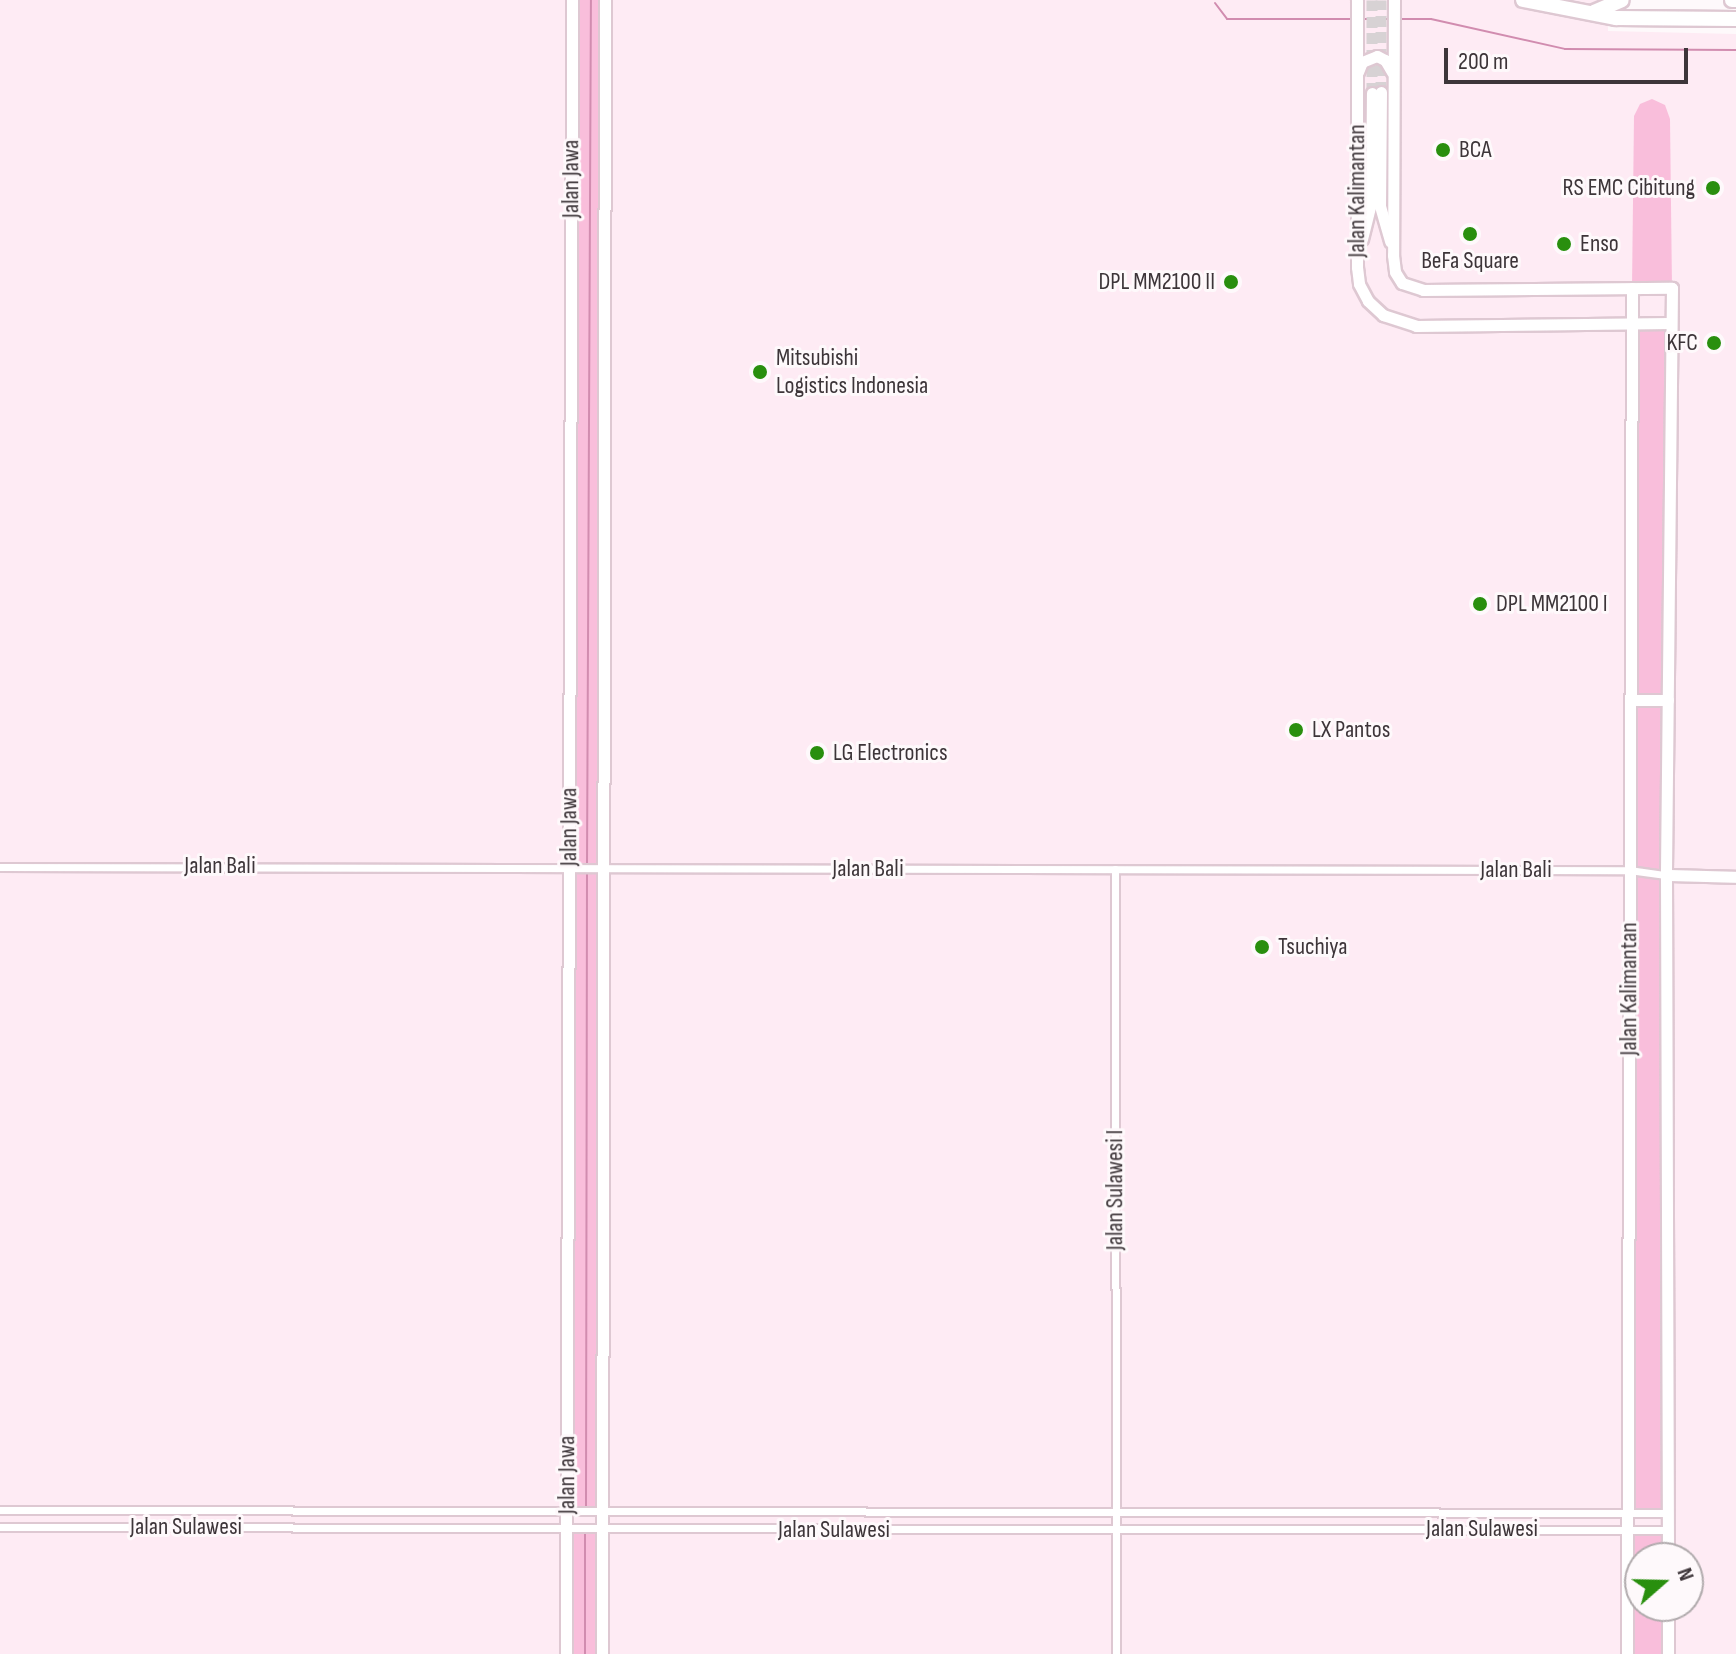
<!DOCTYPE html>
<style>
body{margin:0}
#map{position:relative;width:1736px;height:1654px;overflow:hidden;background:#fef9fb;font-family:"Sofia Sans Condensed",sans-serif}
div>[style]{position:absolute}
.built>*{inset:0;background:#feebf4}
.green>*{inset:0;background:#f9bedb;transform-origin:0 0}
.stream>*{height:2px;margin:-1px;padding:0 1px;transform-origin:1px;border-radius:1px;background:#d18caf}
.secondary-tunnel>*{height:11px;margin-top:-5.5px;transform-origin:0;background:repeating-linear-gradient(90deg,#d7d2d4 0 11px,transparent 0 16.5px)}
.roads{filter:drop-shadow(2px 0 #dec8d2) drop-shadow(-2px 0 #dec8d2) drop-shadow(0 2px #dec8d2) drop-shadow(0 -2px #dec8d2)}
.street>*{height:7px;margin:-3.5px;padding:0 3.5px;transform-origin:3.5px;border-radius:3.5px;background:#fff}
.secondary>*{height:11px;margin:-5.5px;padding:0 5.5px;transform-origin:5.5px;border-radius:5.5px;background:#fff}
.highway>*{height:14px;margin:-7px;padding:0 7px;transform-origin:7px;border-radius:7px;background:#fff}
.dots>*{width:22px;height:22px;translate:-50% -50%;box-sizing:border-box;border:4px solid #fef9fb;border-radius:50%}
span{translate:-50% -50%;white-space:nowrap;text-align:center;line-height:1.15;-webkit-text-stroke:6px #fef9fb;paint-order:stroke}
.poi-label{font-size:24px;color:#3d3539}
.left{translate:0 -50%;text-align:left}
.right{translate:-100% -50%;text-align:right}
.street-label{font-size:24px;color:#3d3539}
.north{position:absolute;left:1624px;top:1542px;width:80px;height:80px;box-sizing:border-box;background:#fef9fb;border:2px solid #b1abad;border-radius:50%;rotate:70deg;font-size:22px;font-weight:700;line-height:32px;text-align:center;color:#3d3539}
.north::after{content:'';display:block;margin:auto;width:28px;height:36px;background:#298f0e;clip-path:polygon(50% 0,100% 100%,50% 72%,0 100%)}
.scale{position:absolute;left:1444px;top:48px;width:244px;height:36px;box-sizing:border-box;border:4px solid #3d3539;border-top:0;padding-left:10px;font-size:24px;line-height:28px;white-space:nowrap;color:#3d3539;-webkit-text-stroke:6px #fef9fb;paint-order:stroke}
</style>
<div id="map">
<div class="built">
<i style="clip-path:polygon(evenodd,0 0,1608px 0,1608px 31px,1736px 34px,1736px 1654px,0 1654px,0 0,1640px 1558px,1688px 1558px,1688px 1606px,1640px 1606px,1640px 1558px)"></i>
</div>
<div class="green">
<i style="left:572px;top:0;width:33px;height:1510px"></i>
<i style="clip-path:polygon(1652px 99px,1665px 105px,1670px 119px,1672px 288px,1632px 288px,1634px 116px,1640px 104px)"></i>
<i style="left:1671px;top:323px;width:1190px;height:39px;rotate:90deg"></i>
<i style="left:567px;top:1528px;width:36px;height:126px;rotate:2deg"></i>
<i style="clip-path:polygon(1628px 1530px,1668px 1530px,1668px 1558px,1640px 1558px,1640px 1606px,1668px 1606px,1668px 1654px,1627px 1654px)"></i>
</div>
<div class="stream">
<i style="left:1215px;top:3px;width:20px;rotate:53deg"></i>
<i style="left:1227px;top:19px;width:126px"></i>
<i style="left:1360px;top:19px;width:29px"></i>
<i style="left:1400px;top:19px;width:31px"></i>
<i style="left:1431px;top:19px;width:137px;rotate:12.6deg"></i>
<i style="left:1565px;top:49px;width:171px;rotate:0.3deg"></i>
<i style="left:587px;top:865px;width:865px;rotate:-89.74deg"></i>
<i style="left:586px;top:1509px;width:638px;rotate:-89.91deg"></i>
<i style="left:585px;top:1654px;width:123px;rotate:-90deg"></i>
</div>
<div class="secondary-tunnel">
<i style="left:1372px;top:0;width:93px;rotate:90deg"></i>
<i style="left:1381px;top:92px;width:92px;rotate:-90deg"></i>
</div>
<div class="roads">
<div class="street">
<i style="left:0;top:867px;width:1629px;rotate:0.11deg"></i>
<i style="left:1629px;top:870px;width:37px;rotate:8deg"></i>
<i style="left:1115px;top:869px;width:785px;rotate:89.93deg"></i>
<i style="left:0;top:1510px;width:1668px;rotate:0.1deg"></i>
<i style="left:0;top:1527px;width:1668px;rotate:0.1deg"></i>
</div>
<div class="secondary">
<i style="left:1357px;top:0;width:267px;rotate:90deg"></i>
<i style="left:1357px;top:267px;width:17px;rotate:83deg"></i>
<i style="left:1359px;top:284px;width:19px;rotate:62deg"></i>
<i style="left:1368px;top:301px;width:21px;rotate:43deg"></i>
<i style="left:1383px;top:315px;width:35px;rotate:18deg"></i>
<i style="left:1416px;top:326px;width:255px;rotate:-0.7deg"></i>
<i style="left:1394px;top:0;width:255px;rotate:90.2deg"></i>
<i style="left:1393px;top:255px;width:17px;rotate:83deg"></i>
<i style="left:1395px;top:272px;width:13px;rotate:58deg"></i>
<i style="left:1402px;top:283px;width:22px;rotate:18deg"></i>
<i style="left:1423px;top:290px;width:249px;rotate:-0.5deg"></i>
<i style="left:1672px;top:288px;width:587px;rotate:90.59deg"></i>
<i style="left:1666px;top:875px;width:683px;rotate:89.83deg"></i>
<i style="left:1358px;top:72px;width:11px;rotate:-68deg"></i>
<i style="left:1362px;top:62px;width:16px;rotate:-22deg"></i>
<i style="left:1377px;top:56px;width:9px;rotate:27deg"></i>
<i style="left:1385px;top:60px;width:14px;rotate:60deg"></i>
<i style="left:1381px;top:92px;width:114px;rotate:90.5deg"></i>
<i style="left:1380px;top:206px;width:37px;rotate:74deg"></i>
<i style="left:1362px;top:239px;width:36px;rotate:-76deg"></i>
<i style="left:1371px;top:204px;width:111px;rotate:-89.5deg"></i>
<i style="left:1630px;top:700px;width:38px"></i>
<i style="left:1666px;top:875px;width:70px;rotate:1.6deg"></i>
<i style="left:1668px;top:1606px;width:48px;rotate:90deg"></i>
<i style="left:566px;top:1654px;width:1654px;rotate:-89.79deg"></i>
<i style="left:602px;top:1654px;width:1654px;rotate:-89.9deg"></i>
<i style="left:1627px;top:1654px;width:1366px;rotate:-89.79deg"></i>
</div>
<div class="highway">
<i style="left:1523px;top:0;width:95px;rotate:11deg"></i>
<i style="left:1616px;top:18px;width:120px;rotate:0.5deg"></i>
<i style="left:1732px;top:0;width:4px"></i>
<i style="left:1594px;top:12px;width:30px;rotate:-23deg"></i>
</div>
</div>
<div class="dots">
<i style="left:1443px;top:150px;background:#298f0e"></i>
<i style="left:1713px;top:188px;background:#298f0e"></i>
<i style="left:1470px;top:234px;background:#298f0e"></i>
<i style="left:1564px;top:244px;background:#298f0e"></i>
<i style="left:1231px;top:282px;background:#298f0e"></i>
<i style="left:1714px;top:343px;background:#298f0e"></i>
<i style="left:760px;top:372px;background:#298f0e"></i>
<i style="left:1480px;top:604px;background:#298f0e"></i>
<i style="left:1296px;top:730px;background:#298f0e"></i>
<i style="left:817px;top:753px;background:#298f0e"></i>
<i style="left:1262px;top:947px;background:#298f0e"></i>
</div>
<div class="poi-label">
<span class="left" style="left:1459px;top:150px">BCA</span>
<span class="right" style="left:1695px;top:188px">RS EMC Cibitung</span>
<span class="left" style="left:1580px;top:244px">Enso</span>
<span style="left:1470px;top:261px">BeFa Square</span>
<span class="right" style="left:1215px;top:282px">DPL MM2100 II</span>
<span class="right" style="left:1698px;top:343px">KFC</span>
<span class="left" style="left:776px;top:372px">Mitsubishi<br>Logistics Indonesia</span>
<span class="left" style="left:1496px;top:604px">DPL MM2100 I</span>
<span class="left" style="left:1312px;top:730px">LX Pantos</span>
<span class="left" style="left:833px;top:753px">LG Electronics</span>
<span class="left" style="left:1278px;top:947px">Tsuchiya</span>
</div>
<div class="street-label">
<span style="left:571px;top:179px;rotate:-90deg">Jalan Jawa</span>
<span style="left:1357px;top:191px;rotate:-90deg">Jalan Kalimantan</span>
<span style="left:569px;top:827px;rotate:-90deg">Jalan Jawa</span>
<span style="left:220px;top:866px">Jalan Bali</span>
<span style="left:868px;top:869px">Jalan Bali</span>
<span style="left:1516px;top:870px">Jalan Bali</span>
<span style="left:1629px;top:989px;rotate:-90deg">Jalan Kalimantan</span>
<span style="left:1115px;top:1190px;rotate:-90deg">Jalan Sulawesi I</span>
<span style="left:567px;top:1475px;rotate:-90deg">Jalan Jawa</span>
<span style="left:186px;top:1527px">Jalan Sulawesi</span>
<span style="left:1482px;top:1529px">Jalan Sulawesi</span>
<span style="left:834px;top:1530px">Jalan Sulawesi</span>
</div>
<div class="north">N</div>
<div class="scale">200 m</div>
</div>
